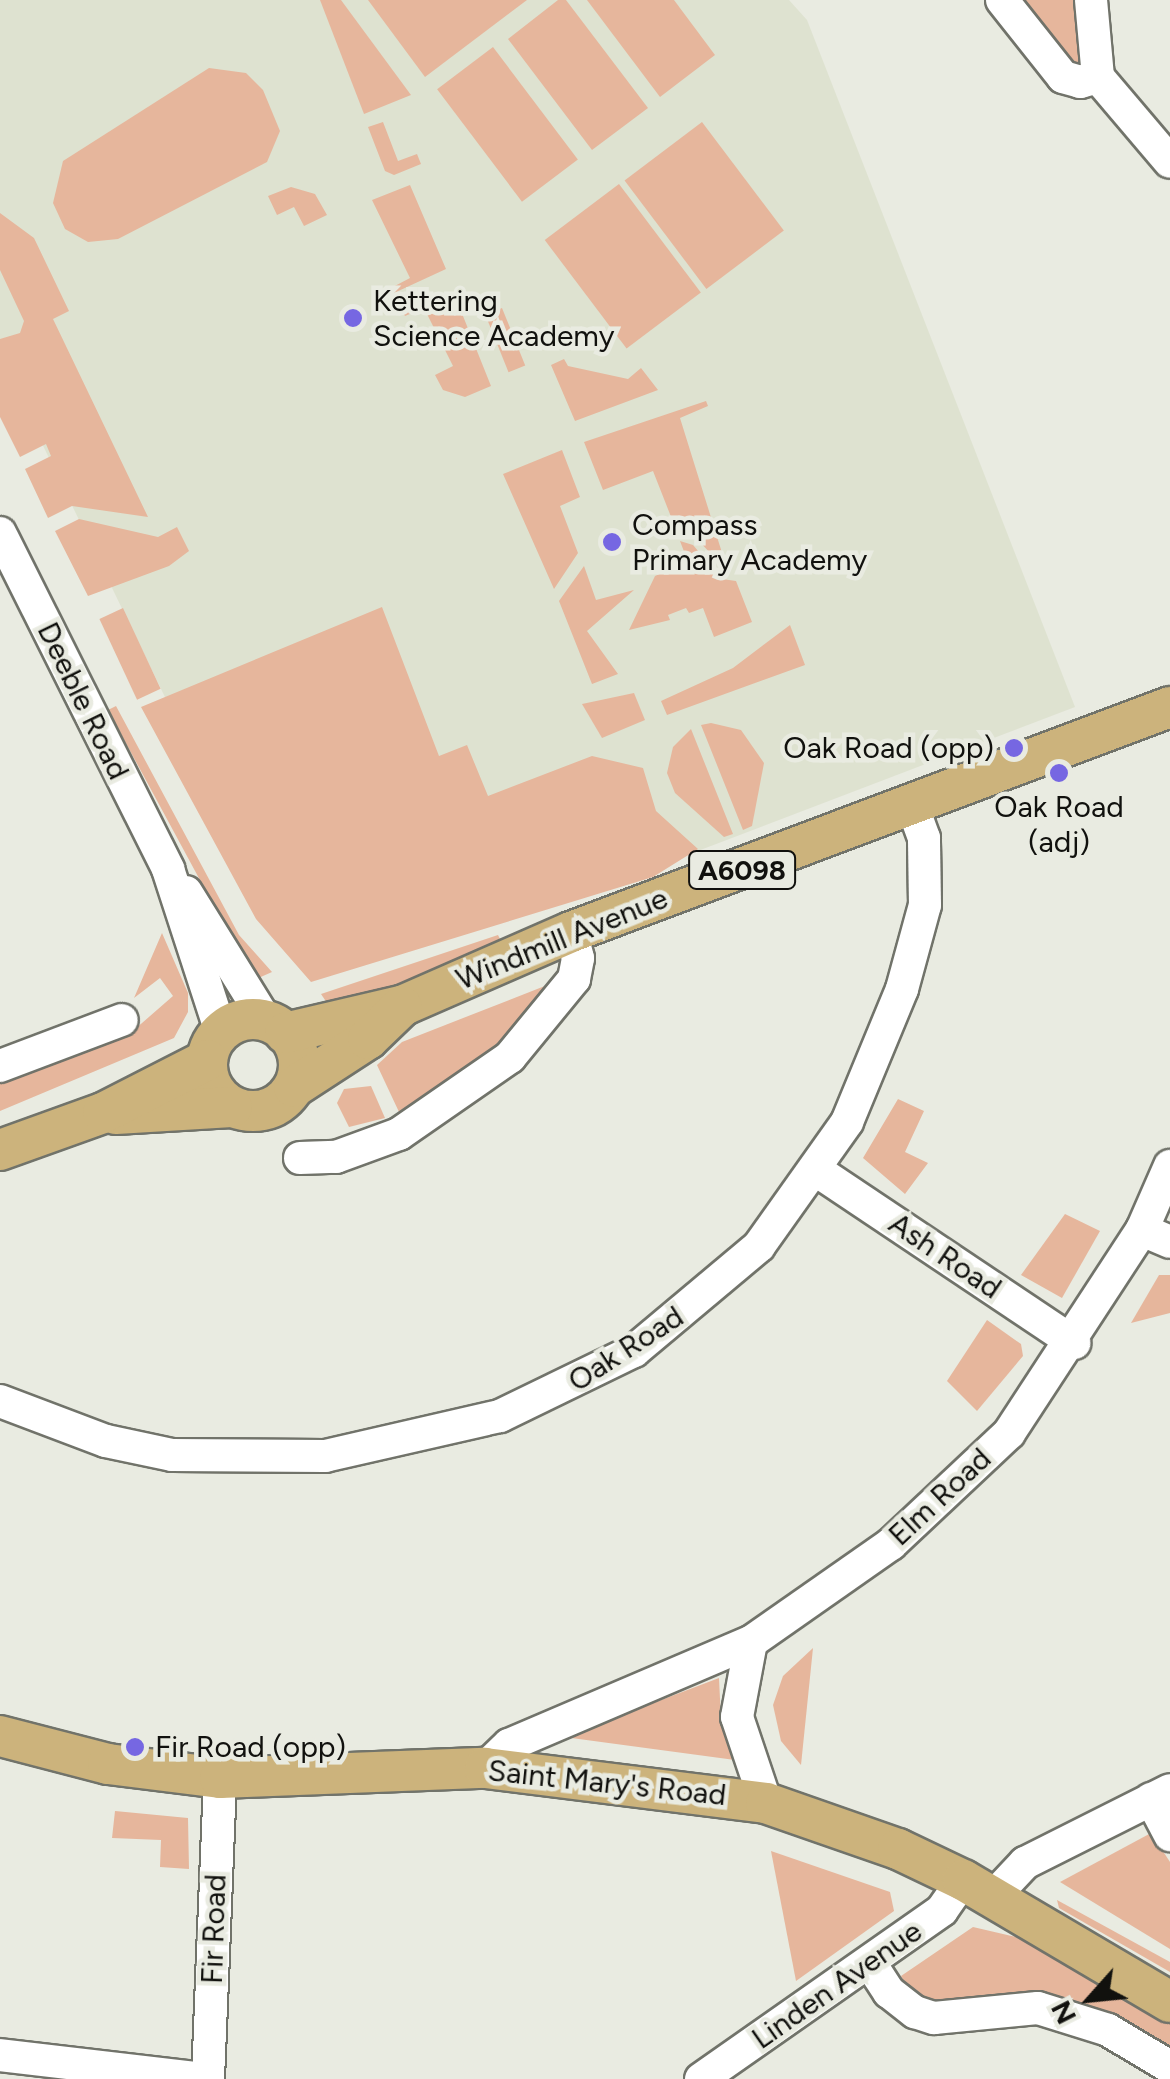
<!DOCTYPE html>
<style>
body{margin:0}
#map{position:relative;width:1170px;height:2079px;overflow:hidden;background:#e9ebe1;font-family:Figtree,sans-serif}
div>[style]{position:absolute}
.built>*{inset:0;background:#dee2d0}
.green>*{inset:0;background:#e6b69c;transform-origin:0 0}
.roads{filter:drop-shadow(2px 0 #71736a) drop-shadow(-2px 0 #71736a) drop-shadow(0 2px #71736a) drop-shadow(0 -2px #71736a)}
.minor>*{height:32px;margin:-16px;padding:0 16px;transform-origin:16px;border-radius:16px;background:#fff}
.major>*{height:40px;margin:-20px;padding:0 20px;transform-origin:20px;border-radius:20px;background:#ccb37c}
.major>.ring{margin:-20px;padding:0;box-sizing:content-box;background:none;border:40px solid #ccb37c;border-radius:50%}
.dots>*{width:28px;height:28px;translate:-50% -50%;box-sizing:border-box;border:5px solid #e9ebe1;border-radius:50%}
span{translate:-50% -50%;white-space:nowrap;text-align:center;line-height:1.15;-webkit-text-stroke:9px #e9ebe1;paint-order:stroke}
.shield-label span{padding:2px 8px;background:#e9ebe1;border:2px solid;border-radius:8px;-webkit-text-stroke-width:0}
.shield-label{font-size:28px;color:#11110e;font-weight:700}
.poi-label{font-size:30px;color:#11110e}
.left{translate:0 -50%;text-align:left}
.right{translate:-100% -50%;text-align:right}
.street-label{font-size:30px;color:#11110e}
.north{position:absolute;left:1040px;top:1949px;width:100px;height:100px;-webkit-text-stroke:8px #e9ebe1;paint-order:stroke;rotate:243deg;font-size:28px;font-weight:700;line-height:40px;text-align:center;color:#11110e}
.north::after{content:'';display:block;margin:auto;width:35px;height:45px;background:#11110e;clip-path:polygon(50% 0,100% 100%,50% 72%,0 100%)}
</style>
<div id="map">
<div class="built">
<i style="clip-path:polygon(0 0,789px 0,807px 20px,1075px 707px,564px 902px,261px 895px,0 357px)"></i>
</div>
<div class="green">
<i style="clip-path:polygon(320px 0,341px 0,411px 95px,364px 114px)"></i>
<i style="clip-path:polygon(368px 0,527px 0,425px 77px)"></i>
<i style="clip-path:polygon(558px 0,566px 0,648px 108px,592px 150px,508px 39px)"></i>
<i style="clip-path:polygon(587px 0,674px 0,715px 55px,660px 97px)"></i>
<i style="clip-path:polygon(1012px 0,1079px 0,1082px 61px,1072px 67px)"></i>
<i style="left:493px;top:47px;width:141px;height:70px;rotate:53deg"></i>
<i style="clip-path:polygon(209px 68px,246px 73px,263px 90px,280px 131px,267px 162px,118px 239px,88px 242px,65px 229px,53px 203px,63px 161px)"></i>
<i style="clip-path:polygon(383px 122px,398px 161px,417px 154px,421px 164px,394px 175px,385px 171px,368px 127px)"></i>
<i style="left:702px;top:122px;width:136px;height:97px;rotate:53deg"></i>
<i style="left:619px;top:184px;width:136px;height:93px;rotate:53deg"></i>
<i style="clip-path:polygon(410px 185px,446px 269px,394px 293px,391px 288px,410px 278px,372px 200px)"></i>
<i style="clip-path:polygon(291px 187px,315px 194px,327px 215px,304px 226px,294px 207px,277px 215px,268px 196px)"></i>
<i style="clip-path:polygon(0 213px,34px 238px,69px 311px,53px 319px,148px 517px,72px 506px,48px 518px,25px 469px,51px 456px,46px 444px,20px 457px,0 417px,0 339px,20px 333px,24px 321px,0 270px)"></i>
<i style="clip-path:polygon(455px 296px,491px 386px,465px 397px,443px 390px,435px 375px,453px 366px,424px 308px,405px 316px,402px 311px)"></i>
<i style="left:502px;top:308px;width:62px;height:18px;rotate:68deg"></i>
<i style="clip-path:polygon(564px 359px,568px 366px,628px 379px,641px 368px,658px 390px,575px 421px,551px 365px)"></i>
<i style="clip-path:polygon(706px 401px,708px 406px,680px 418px,728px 572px,697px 539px,677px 532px,653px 471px,603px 490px,584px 442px)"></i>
<i style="clip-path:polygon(562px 450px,580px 497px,560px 506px,578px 553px,554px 589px,503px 474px)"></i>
<i style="clip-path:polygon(79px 519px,158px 537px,177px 527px,189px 551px,169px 566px,88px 596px,55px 531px)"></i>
<i style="clip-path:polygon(680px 541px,693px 545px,722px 579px,736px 581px,752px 622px,714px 637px,703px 608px,689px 613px,686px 608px,668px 615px,670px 620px,629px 630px,655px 576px,688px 562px)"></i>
<i style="clip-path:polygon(584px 566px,596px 600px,634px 590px,587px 631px,618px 674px,592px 684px,559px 601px)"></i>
<i style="clip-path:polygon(382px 607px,439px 756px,467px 745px,488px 796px,592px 756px,643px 768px,656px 811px,698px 849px,653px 877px,311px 982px,256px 919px,141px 707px)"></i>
<i style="left:123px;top:608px;width:89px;height:26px;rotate:65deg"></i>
<i style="clip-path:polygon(790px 625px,805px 665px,667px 715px,661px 701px,733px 668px)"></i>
<i style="clip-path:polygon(634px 693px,645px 720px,602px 738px,582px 704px)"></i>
<i style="clip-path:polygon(116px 706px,239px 935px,272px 972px,254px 980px,108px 710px)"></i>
<i style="clip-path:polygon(711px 723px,741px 730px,764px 763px,752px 826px,743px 830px,701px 725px)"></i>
<i style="clip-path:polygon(691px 729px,733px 834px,724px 837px,675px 793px,667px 773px,673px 747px)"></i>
<i style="clip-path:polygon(162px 933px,188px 993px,188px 1012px,174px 1038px,0 1111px,0 1080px,134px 1030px,173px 996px,160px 978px,134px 998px)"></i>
<i style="clip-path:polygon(498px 935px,502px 943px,335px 1015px,321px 994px)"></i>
<i style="clip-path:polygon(555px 982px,505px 1044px,399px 1112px,377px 1065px,402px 1042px)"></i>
<i style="clip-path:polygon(371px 1086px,385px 1118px,349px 1127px,337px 1103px,344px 1089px)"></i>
<i style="clip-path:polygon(898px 1099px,924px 1111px,905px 1152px,928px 1163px,905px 1194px,863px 1158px)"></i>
<i style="clip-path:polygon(1065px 1214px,1100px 1231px,1062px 1298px,1021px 1275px)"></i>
<i style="clip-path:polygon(1159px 1275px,1170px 1275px,1170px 1313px,1131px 1323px)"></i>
<i style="clip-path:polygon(987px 1320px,1021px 1344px,1023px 1356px,977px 1411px,947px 1381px)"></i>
<i style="clip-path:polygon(813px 1648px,801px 1765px,781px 1741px,773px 1705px,783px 1676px)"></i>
<i style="clip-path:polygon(719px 1678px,721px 1720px,735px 1760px,564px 1737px)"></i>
<i style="clip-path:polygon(115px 1811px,188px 1818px,189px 1869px,160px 1867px,161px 1840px,112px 1838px)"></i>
<i style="clip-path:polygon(1151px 1833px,1170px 1862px,1170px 1949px,1060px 1882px)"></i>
<i style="clip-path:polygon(771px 1851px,890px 1892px,894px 1911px,796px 1981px)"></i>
<i style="clip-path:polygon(1057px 1900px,1170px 1962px,1170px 1972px,1059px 1908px)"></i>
<i style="clip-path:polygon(973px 1927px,1029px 1940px,1149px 2009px,1170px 2024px,1170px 2050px,1021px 1994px,933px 2005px,909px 1991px,901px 1976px)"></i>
</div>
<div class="roads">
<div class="minor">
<i style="left:1002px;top:0;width:98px;rotate:51.6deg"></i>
<i style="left:1063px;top:77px;width:18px;rotate:16deg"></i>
<i style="left:1080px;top:82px;width:19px;rotate:-16deg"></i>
<i style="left:1091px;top:0;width:77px;rotate:84.8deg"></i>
<i style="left:1098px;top:77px;width:111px;rotate:49.7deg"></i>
<i style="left:0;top:533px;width:376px;rotate:63.4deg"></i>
<i style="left:168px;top:869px;width:171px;rotate:72deg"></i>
<i style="left:186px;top:892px;width:152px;rotate:58.2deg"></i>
<i style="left:0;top:1066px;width:130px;rotate:-20.7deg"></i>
<i style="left:300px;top:1158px;width:36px;rotate:-2deg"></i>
<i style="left:336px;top:1157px;width:67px;rotate:-20.1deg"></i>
<i style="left:399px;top:1134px;width:135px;rotate:-34.7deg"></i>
<i style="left:510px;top:1057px;width:101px;rotate:-50.6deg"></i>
<i style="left:574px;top:979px;width:21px;rotate:-79deg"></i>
<i style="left:578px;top:958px;width:27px;rotate:-105deg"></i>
<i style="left:816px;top:1170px;width:311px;rotate:33.8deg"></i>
<i style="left:1142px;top:1230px;width:30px;rotate:23deg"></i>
<i style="left:0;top:1401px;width:113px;rotate:20.7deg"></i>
<i style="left:106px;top:1441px;width:67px;rotate:12deg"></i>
<i style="left:172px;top:1455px;width:153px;rotate:0.4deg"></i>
<i style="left:325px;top:1456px;width:180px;rotate:-12.9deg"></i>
<i style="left:500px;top:1416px;width:149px;rotate:-25.9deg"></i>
<i style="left:634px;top:1351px;width:163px;rotate:-40deg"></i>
<i style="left:759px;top:1246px;width:152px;rotate:-54.6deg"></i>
<i style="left:847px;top:1122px;width:144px;rotate:-67.5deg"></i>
<i style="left:902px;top:989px;width:87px;rotate:-74.7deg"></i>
<i style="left:925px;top:905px;width:67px;rotate:-90.9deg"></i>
<i style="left:924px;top:838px;width:37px;rotate:-110deg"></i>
<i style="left:751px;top:1642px;width:76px;rotate:100.6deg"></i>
<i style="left:737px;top:1717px;width:91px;rotate:71.4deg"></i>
<i style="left:485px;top:1768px;width:33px;rotate:-44deg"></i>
<i style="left:509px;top:1745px;width:263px;rotate:-23.1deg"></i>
<i style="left:751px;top:1642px;width:171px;rotate:-35deg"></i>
<i style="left:891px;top:1544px;width:162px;rotate:-43.2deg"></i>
<i style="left:1009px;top:1433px;width:243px;rotate:-56.8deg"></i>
<i style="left:1142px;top:1230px;width:70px;rotate:-66.4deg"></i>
<i style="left:1151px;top:1799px;width:41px;rotate:62.2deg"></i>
<i style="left:993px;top:1897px;width:47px;rotate:-46.7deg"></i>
<i style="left:1025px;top:1863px;width:162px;rotate:-26.7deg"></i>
<i style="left:870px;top:1963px;width:35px;rotate:57deg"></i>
<i style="left:889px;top:1992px;width:33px;rotate:38deg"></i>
<i style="left:915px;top:2012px;width:20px;rotate:18deg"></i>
<i style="left:934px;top:2018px;width:104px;rotate:-5.5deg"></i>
<i style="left:1038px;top:2008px;width:73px;rotate:17.4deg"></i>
<i style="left:1108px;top:2030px;width:72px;rotate:30.8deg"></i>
<i style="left:0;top:2055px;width:206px;rotate:6.7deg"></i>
<i style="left:208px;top:2079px;width:301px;rotate:-87.7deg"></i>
<i style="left:701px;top:2079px;width:294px;rotate:-35deg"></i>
<i style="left:942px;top:1910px;width:37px;rotate:-55deg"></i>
</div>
<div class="major">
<i class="ring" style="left:207px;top:1019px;width:52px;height:52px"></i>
<i style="left:285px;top:1033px;width:122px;rotate:-13.2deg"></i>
<i style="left:404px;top:1005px;width:182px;rotate:-23.6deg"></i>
<i style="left:571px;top:932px;width:640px;rotate:-20.59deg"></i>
<i style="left:294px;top:1087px;width:88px;rotate:-33deg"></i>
<i style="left:368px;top:1039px;width:47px;rotate:-44.1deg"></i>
<i style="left:116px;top:1114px;width:116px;rotate:-3.5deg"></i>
<i style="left:0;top:1150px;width:109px;rotate:-19.8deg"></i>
<i style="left:103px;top:1113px;width:117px;rotate:-27deg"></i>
<i style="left:0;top:1736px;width:112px;rotate:14.5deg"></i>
<i style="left:108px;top:1764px;width:113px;rotate:7.1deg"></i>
<i style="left:220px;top:1778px;width:265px;rotate:-2.2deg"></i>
<i style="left:485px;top:1768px;width:283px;rotate:7.1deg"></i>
<i style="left:766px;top:1803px;width:140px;rotate:19.2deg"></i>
<i style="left:898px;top:1849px;width:72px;rotate:25.5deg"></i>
<i style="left:963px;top:1880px;width:240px;rotate:30.5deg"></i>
</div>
</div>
<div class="dots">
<i style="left:353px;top:318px;background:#7667e2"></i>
<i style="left:612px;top:542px;background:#7667e2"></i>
<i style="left:1014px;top:748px;background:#7667e2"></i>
<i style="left:1059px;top:773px;background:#7667e2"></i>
<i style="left:135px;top:1747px;background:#7667e2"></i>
</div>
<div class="shield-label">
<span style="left:742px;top:870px">A6098</span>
</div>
<div class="poi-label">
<span class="left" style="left:373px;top:318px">Kettering<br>Science Academy</span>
<span class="left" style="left:632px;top:542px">Compass<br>Primary Academy</span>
<span class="right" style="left:994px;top:748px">Oak Road (opp)</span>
<span style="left:1059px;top:824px">Oak Road<br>(adj)</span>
<span class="left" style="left:155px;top:1747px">Fir Road (opp)</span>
</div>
<div class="street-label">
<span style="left:83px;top:701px;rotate:64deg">Deeble Road</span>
<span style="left:562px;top:939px;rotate:-22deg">Windmill Avenue</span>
<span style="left:945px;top:1256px;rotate:34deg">Ash Road</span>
<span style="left:626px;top:1349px;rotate:-33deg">Oak Road</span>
<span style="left:940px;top:1497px;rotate:-43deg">Elm Road</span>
<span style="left:607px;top:1783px;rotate:6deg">Saint Mary's Road</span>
<span style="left:214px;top:1929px;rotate:-88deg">Fir Road</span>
<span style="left:837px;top:1985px;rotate:-35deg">Linden Avenue</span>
</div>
<div class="north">N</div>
</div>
